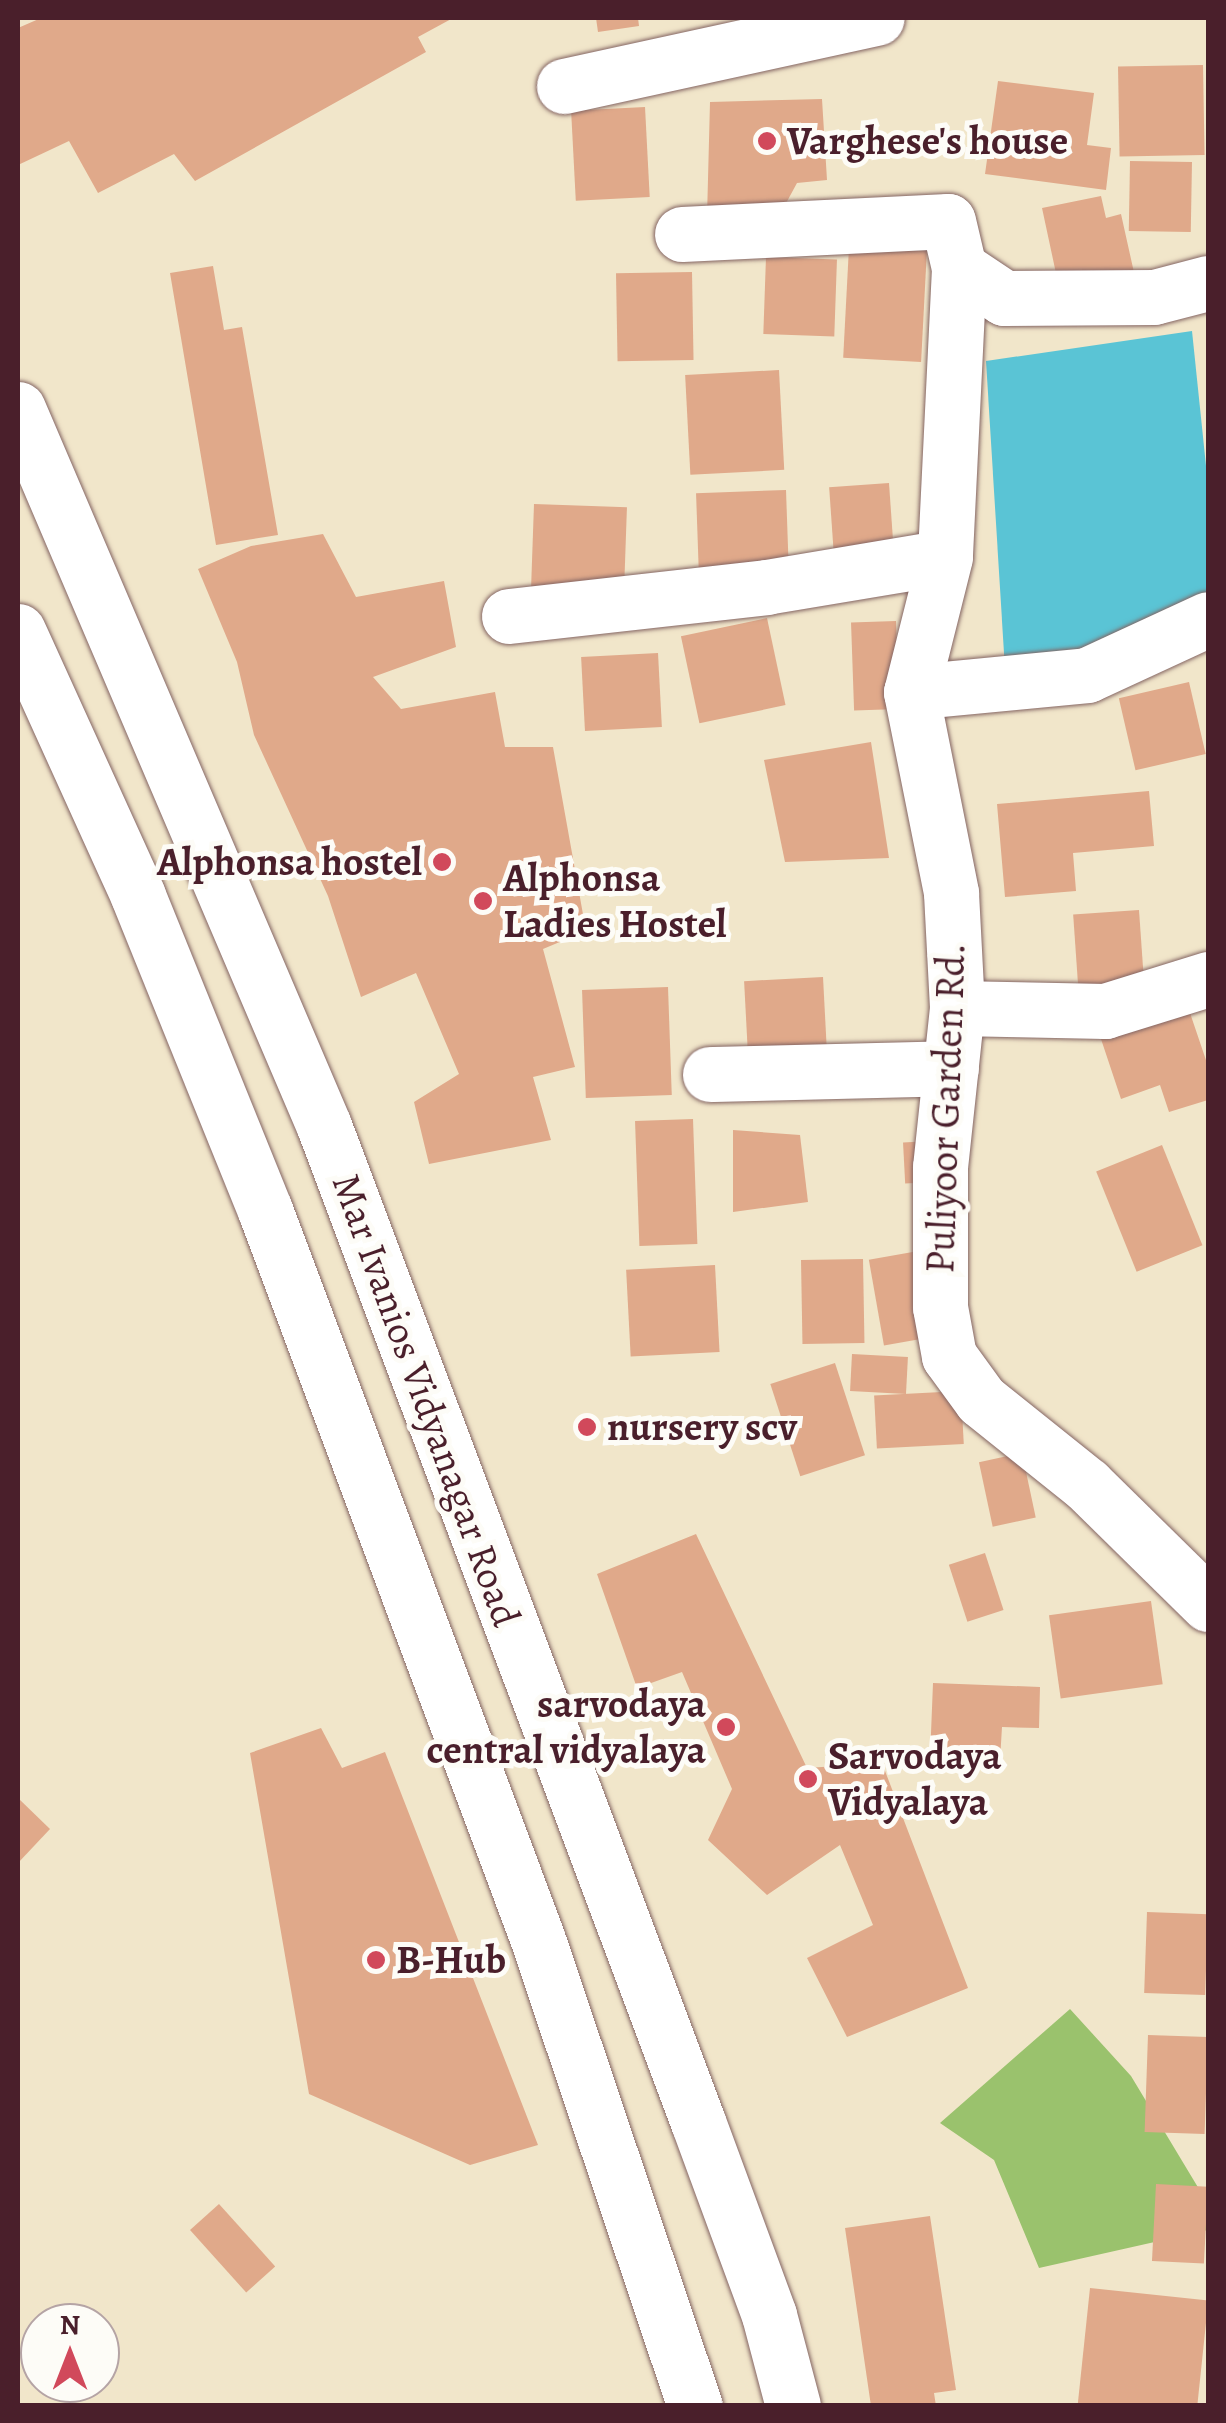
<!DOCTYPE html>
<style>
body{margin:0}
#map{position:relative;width:1226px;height:2423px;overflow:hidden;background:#f1e6ca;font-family:Alegreya,serif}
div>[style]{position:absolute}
.green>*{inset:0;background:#9ac26d}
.water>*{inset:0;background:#5ac4d5}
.building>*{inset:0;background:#e0a98a;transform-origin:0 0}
.roads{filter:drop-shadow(0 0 2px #846563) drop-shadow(0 0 2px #846563)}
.minor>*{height:55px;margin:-27.5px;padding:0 27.5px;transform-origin:27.5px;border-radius:27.5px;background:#fff}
.dots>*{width:28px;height:28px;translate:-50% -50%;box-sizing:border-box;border:5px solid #fdfcf7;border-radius:50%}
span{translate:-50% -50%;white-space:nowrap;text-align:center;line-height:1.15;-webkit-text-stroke:10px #fdfcf7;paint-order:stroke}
.poi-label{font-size:40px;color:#4a1f2b;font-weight:700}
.left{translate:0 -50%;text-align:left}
.right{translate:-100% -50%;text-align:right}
.street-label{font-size:40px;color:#4a1f2b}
.frame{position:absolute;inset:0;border:20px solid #4a1f2b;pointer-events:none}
.north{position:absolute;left:20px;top:2303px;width:100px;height:100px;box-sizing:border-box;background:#fdfcf7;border:2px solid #b5a4a5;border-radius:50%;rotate:0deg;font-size:28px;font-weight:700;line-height:40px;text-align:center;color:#4a1f2b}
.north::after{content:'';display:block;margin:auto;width:35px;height:45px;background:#d1495b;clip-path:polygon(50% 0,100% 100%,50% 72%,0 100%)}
</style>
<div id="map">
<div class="green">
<i style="clip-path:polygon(1070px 2009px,1131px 2076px,1208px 2204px,1208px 2230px,1039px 2268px,994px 2160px,940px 2123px)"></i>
</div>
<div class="water">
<i style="clip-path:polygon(1192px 331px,1208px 485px,1208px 639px,1005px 669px,986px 361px)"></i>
</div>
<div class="building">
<i style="clip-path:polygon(41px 18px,453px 18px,418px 37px,426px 52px,195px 181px,174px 154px,98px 193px,69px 141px,18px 165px,18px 28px)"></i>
<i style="clip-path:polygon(596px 18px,638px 18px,639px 26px,598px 32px)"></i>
<i style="left:1203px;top:65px;width:90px;height:85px;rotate:89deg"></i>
<i style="clip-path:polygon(998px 81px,1094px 93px,1087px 145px,1111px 148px,1106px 190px,985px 174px)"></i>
<i style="clip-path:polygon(822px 99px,827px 180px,797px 183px,778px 218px,707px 217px,710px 102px)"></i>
<i style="left:645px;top:107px;width:90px;height:74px;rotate:87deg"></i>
<i style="left:1130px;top:161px;width:62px;height:70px;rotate:1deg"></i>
<i style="clip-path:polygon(1101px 196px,1106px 218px,1121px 214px,1135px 277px,1060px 292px,1042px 208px)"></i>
<i style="left:849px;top:247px;width:78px;height:111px;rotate:3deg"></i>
<i style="left:766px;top:257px;width:71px;height:77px;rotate:2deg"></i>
<i style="clip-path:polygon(213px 266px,224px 330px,242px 327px,278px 535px,216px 545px,170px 273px)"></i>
<i style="left:692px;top:272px;width:88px;height:76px;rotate:89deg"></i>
<i style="left:779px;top:370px;width:100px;height:94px;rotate:87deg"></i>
<i style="left:889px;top:483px;width:63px;height:60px;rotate:86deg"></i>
<i style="left:786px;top:490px;width:75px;height:90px;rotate:88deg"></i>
<i style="left:534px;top:504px;width:93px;height:85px;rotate:2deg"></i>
<i style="clip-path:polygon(323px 534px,356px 597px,444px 581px,456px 647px,373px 677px,401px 709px,495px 692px,505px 747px,553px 747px,586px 931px,543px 949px,575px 1067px,533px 1077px,551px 1140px,429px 1164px,414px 1102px,459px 1074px,416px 973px,361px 997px,328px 896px,254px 735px,237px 662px,198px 569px,251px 546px)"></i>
<i style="left:767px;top:618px;width:89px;height:88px;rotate:78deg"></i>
<i style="left:896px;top:621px;width:88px;height:45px;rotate:88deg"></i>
<i style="left:658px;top:653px;width:74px;height:77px;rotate:87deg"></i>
<i style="left:1189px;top:682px;width:74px;height:72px;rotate:77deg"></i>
<i style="clip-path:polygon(871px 742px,889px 858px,785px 862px,764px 760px)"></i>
<i style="clip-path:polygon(1149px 791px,1154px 846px,1073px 853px,1076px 891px,1005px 897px,997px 804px)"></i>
<i style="left:1139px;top:910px;width:83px;height:66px;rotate:86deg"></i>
<i style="left:823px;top:977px;width:84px;height:79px;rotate:87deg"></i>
<i style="left:668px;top:987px;width:108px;height:86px;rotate:88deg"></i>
<i style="clip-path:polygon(1189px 1010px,1208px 1066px,1208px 1100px,1169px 1112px,1160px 1085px,1121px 1099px,1101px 1039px)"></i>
<i style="left:693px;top:1119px;width:125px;height:58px;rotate:88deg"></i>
<i style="clip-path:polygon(733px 1130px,800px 1135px,808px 1202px,733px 1212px)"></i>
<i style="left:931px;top:1141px;width:41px;height:28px;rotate:87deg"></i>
<i style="left:1162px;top:1145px;width:108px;height:71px;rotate:68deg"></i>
<i style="left:924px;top:1250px;width:87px;height:56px;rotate:80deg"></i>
<i style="left:863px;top:1259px;width:84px;height:62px;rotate:89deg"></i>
<i style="left:715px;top:1265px;width:87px;height:89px;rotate:87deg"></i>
<i style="left:852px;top:1354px;width:56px;height:37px;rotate:3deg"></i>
<i style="left:835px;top:1363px;width:97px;height:68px;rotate:72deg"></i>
<i style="left:961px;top:1391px;width:53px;height:87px;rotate:87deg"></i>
<i style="left:1022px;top:1453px;width:66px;height:44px;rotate:78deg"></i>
<i style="clip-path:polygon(696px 1534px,807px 1768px,882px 1763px,968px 1988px,847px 2037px,807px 1958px,873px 1925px,840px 1845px,767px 1895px,708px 1840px,732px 1789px,682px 1672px,637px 1688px,597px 1574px)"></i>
<i style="left:985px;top:1553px;width:60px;height:38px;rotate:72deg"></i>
<i style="left:1151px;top:1601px;width:84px;height:103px;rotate:82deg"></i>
<i style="clip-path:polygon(933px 1683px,1040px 1687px,1039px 1728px,1002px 1727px,1000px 1760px,930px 1758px)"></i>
<i style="clip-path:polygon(321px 1728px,342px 1768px,385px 1752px,538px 2145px,470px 2165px,309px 2094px,250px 1753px)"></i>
<i style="clip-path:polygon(18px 1798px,50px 1829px,18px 1863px)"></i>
<i style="left:1147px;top:1912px;width:61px;height:81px;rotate:2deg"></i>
<i style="left:1148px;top:2035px;width:60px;height:97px;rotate:2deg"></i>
<i style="left:1156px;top:2184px;width:52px;height:77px;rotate:3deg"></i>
<i style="left:219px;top:2204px;width:84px;height:39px;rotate:48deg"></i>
<i style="clip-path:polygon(930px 2216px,956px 2390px,934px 2393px,936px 2406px,871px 2406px,845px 2228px)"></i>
<i style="left:1090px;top:2288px;width:119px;height:119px;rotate:6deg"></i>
</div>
<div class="roads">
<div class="minor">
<i style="left:564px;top:86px;width:320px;rotate:-12.3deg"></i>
<i style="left:682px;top:234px;width:266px;rotate:-2.8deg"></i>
<i style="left:948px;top:221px;width:48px;rotate:76.8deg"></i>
<i style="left:959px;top:268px;width:289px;rotate:92.8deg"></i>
<i style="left:945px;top:557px;width:139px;rotate:104.1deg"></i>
<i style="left:911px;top:692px;width:205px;rotate:78.7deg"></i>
<i style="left:951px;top:893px;width:115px;rotate:87deg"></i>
<i style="left:957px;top:1008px;width:160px;rotate:96.1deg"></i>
<i style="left:940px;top:1167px;width:140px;rotate:90deg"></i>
<i style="left:940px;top:1307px;width:50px;rotate:79.6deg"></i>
<i style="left:949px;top:1356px;width:54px;rotate:54deg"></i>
<i style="left:981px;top:1400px;width:136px;rotate:38.7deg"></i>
<i style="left:1087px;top:1485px;width:170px;rotate:44.5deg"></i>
<i style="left:959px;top:268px;width:54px;rotate:33.7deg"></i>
<i style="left:1004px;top:298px;width:150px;rotate:-0.4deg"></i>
<i style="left:1154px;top:297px;width:56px;rotate:-14.5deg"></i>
<i style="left:18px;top:409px;width:780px;rotate:66.89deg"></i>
<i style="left:324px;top:1126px;width:1064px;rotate:69.42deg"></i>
<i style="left:698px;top:2122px;width:206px;rotate:69.8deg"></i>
<i style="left:769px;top:2315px;width:94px;rotate:75.2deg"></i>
<i style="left:509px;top:616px;width:259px;rotate:-6.4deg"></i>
<i style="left:766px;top:587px;width:181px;rotate:-9.5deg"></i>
<i style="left:18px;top:631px;width:291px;rotate:65.6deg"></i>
<i style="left:138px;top:896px;width:339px;rotate:68deg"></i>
<i style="left:265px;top:1210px;width:776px;rotate:69.49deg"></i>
<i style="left:537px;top:1937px;width:495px;rotate:71.4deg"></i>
<i style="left:911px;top:692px;width:177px;rotate:-5.5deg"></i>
<i style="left:1087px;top:675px;width:133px;rotate:-24.8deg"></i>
<i style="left:957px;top:1008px;width:148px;rotate:1.2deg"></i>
<i style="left:1105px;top:1011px;width:108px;rotate:-17.3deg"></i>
<i style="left:710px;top:1074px;width:241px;rotate:-1.4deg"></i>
</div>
</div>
<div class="dots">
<i style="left:767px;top:141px;background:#d1495b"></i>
<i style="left:442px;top:862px;background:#d1495b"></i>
<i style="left:483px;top:901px;background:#d1495b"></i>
<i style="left:587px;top:1427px;background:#d1495b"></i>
<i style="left:726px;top:1727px;background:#d1495b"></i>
<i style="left:808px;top:1779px;background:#d1495b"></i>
<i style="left:376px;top:1960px;background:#d1495b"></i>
</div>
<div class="poi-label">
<span class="left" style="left:787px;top:141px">Varghese's house</span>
<span class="right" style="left:422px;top:862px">Alphonsa hostel</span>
<span class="left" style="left:503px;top:901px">Alphonsa<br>Ladies Hostel</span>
<span class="left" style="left:607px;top:1427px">nursery scv</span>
<span class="right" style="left:706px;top:1727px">sarvodaya<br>central vidyalaya</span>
<span class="left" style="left:828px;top:1779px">Sarvodaya<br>Vidyalaya</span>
<span class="left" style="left:396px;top:1960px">B-Hub</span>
</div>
<div class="street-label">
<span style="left:946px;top:1108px;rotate:-88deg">Puliyoor Garden Rd.</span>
<span style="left:426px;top:1400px;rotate:70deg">Mar Ivanios Vidyanagar Road</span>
</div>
<div class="frame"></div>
<div class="north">N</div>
</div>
